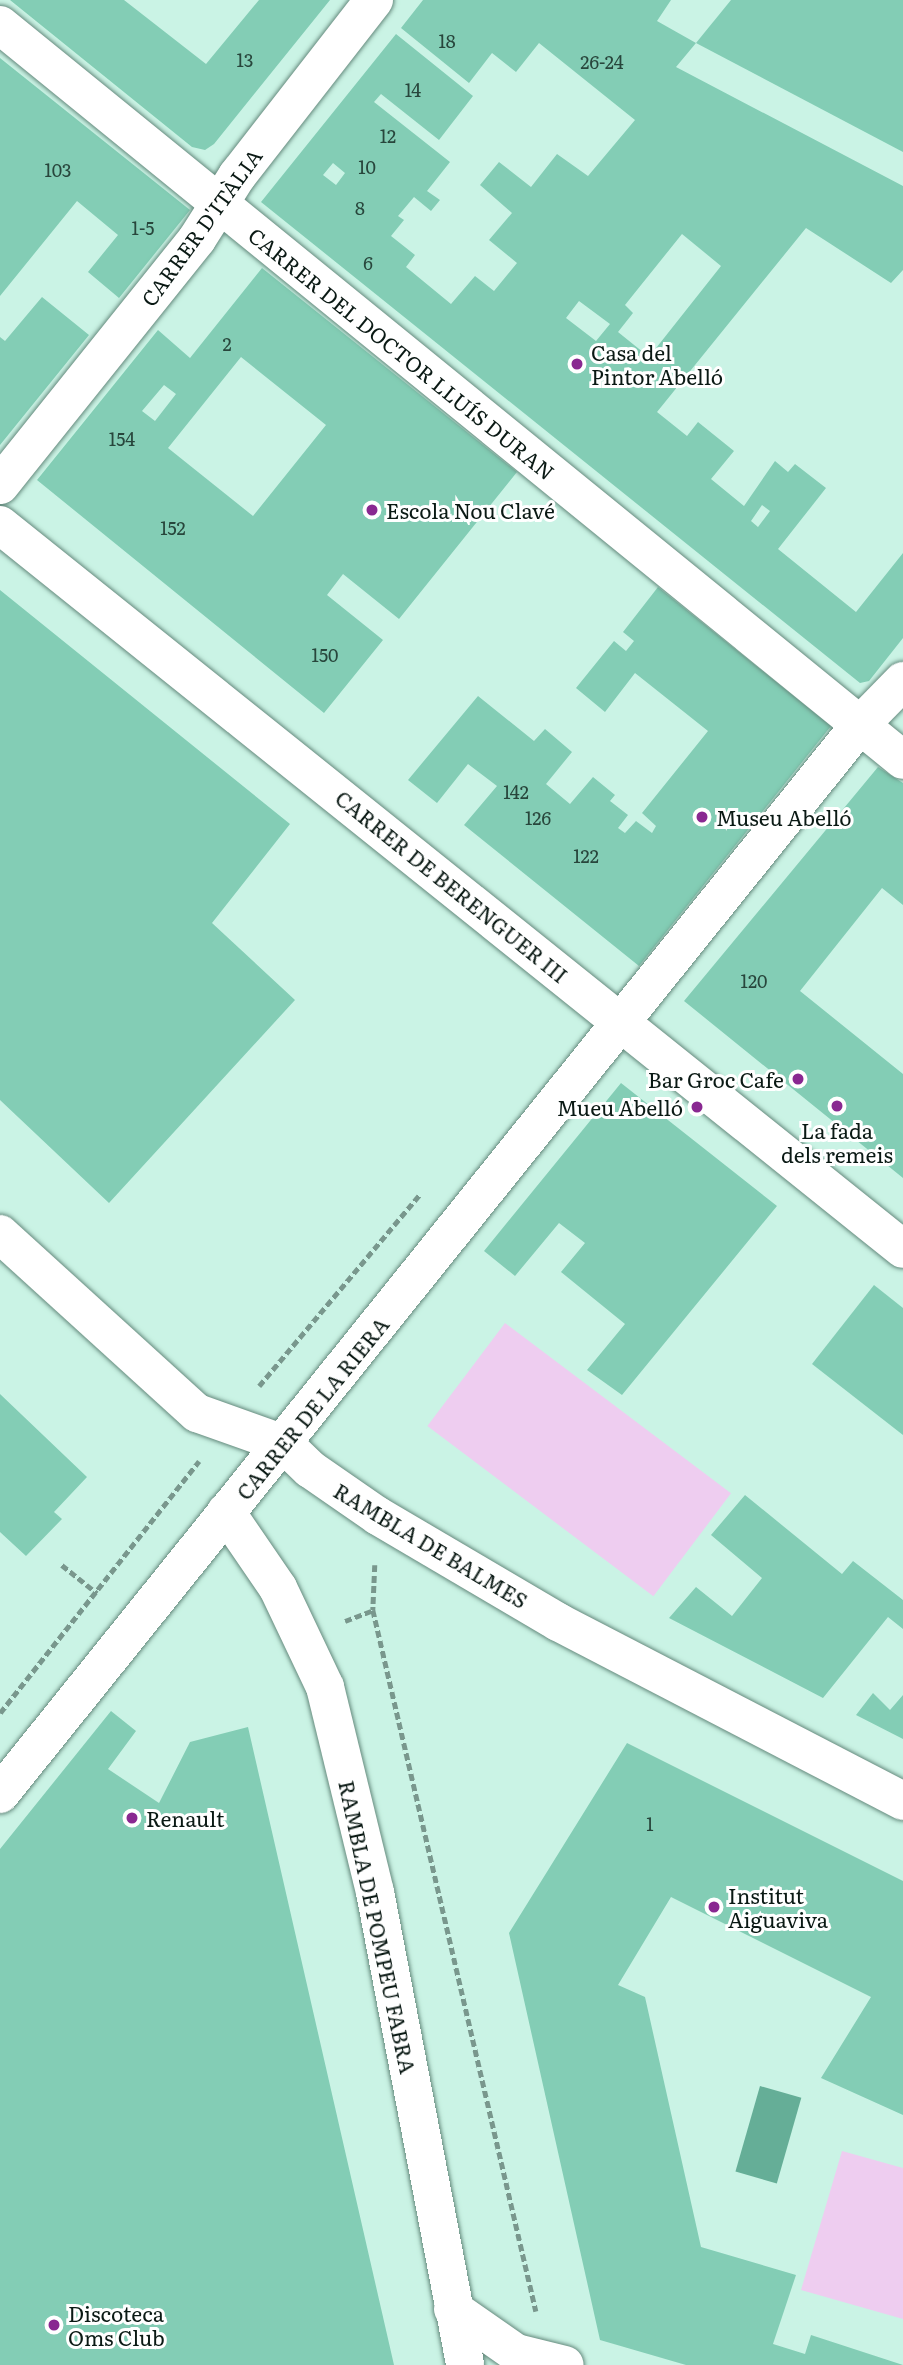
<!DOCTYPE html>
<meta charset="utf-8">
<style>
body{margin:0}
#map{position:relative;width:903px;height:2365px;overflow:hidden;background:#caf3e5;font-family:Literata,serif}
div>[style]{position:absolute}
.green>*{inset:0;background:#eecdf0;transform-origin:0 0}
.water>*{inset:0;background:#65ae97;transform-origin:0 0}
.building>*{inset:0;background:#83cdb5}
.path>*{height:4.5px;margin-top:-2.25px;transform-origin:0;background:repeating-linear-gradient(90deg,#79978d 0 7px,transparent 0 10.5px)}
.roads{filter:drop-shadow(0 0 2px #658a7d) drop-shadow(0 0 2px #658a7d)}
.minor>*{height:38px;margin:-19px;padding:0 19px;transform-origin:19px;border-radius:19px;background:#fff}
.dots>*{width:19px;height:19px;translate:-50% -50%;box-sizing:border-box;border:4px solid #fff;border-radius:50%}
span{translate:-50% -50%;white-space:nowrap;text-align:center;line-height:1.15;-webkit-text-stroke:6px #fff;paint-order:stroke}
.number-label{font-size:18px;color:#28463c}
.number-label span{-webkit-text-stroke-width:0}
.street-label{font-size:21px;color:#0a1914}
.poi-label{font-size:21px;color:#0a1914}
.left{translate:0 -50%;text-align:left}
.right{translate:-100% -50%;text-align:right}
</style>
<div id="map">
<div class="green">
<i style="left:505px;top:1323px;width:283px;height:129px;rotate:37deg"></i>
<i style="clip-path:polygon(842px 2151px,903px 2168px,903px 2319px,801px 2290px)"></i>
</div>
<div class="water">
<i style="left:760px;top:2086px;width:43px;height:89px;rotate:16deg"></i>
</div>
<div class="building">
<i style="clip-path:polygon(10px 0,124px 0,206px 64px,259px 0,330px 0,214px 144px,205px 150px,192px 147px)"></i>
<i style="clip-path:polygon(evenodd,423px 0,671px 0,657px 21px,696px 43px,676px 67px,903px 186px,903px 270px,891px 283px,806px 228px,657px 412px,687px 436px,698px 422px,734px 451px,711px 479px,744px 506px,775px 461px,788px 472px,795px 464px,826px 488px,778px 549px,856px 612px,903px 553px,903px 638px,869px 681px,860px 683px,261px 202px,396px 34px,473px 96px,439px 140px,381px 94px,374px 102px,450px 162px,427px 191px,440px 200px,431px 211px,414px 197px,398px 216px,404px 220px,391px 236px,415px 255px,406px 267px,451px 304px,475px 276px,494px 291px,517px 263px,489px 240px,512px 213px,480px 185px,499px 162px,531px 187px,557px 154px,588px 176px,635px 120px,539px 43px,516px 72px,492px 53px,469px 83px,401px 28px,423px 0,333px 163px,345px 173px,336px 185px,323px 175px,333px 163px,423px 0,682px 234px,721px 266px,649px 357px,618px 332px,633px 313px,625px 305px,682px 234px,423px 0,579px 301px,610px 324px,596px 341px,566px 318px,579px 301px,423px 0,762px 505px,770px 511px,758px 527px,751px 521px,762px 505px)"></i>
<i style="clip-path:polygon(731px 0,903px 0,903px 152px,696px 43px)"></i>
<i style="clip-path:polygon(0 58px,190px 210px,119px 298px,88px 272px,118px 235px,77px 201px,0 296px)"></i>
<i style="clip-path:polygon(evenodd,262px 268px,517px 472px,399px 619px,343px 574px,327px 595px,383px 640px,324px 713px,37px 480px,158px 330px,190px 358px,262px 268px,241px 357px,326px 425px,253px 516px,168px 448px,241px 357px,262px 268px,164px 385px,176px 394px,155px 421px,142px 411px,164px 385px)"></i>
<i style="clip-path:polygon(42px 297px,89px 335px,0 445px,0 337px,5px 341px)"></i>
<i style="clip-path:polygon(658px 587px,831px 726px,639px 966px,464px 825px,497px 786px,468px 764px,437px 803px,408px 780px,478px 696px,534px 741px,545px 729px,572px 752px,546px 784px,570px 804px,593px 777px,615px 795px,610px 801px,628px 815px,618px 828px,625px 833px,636px 821px,652px 833px,656px 826px,642px 813px,708px 731px,635px 673px,605px 712px,576px 688px,614px 641px,626px 651px,634px 641px,623px 632px)"></i>
<i style="clip-path:polygon(0 590px,290px 824px,212px 923px,295px 1000px,109px 1203px,0 1100px)"></i>
<i style="clip-path:polygon(878px 767px,903px 783px,903px 905px,882px 888px,800px 991px,903px 1074px,903px 1178px,684px 1001px)"></i>
<i style="clip-path:polygon(621px 1083px,777px 1206px,622px 1395px,587px 1370px,625px 1324px,561px 1272px,585px 1243px,559px 1223px,515px 1276px,484px 1251px)"></i>
<i style="clip-path:polygon(874px 1285px,903px 1308px,903px 1435px,812px 1364px)"></i>
<i style="clip-path:polygon(0 1394px,87px 1477px,54px 1512px,62px 1519px,26px 1556px,0 1532px)"></i>
<i style="clip-path:polygon(745px 1495px,842px 1574px,853px 1561px,903px 1600px,903px 1629px,888px 1617px,823px 1698px,669px 1618px,696px 1587px,732px 1616px,762px 1578px,711px 1535px)"></i>
<i style="clip-path:polygon(873px 1693px,890px 1710px,903px 1695px,903px 1739px,856px 1715px)"></i>
<i style="clip-path:polygon(111px 1711px,136px 1731px,108px 1769px,159px 1803px,190px 1742px,248px 1727px,394px 2365px,0 2365px,0 1849px)"></i>
<i style="clip-path:polygon(627px 1743px,903px 1881px,903px 2115px,821px 2078px,871px 1997px,671px 1897px,618px 1985px,645px 1997px,701px 2247px,796px 2275px,773px 2344px,805px 2354px,811px 2335px,903px 2365px,686px 2365px,600px 2340px,509px 1933px)"></i>
</div>
<div class="path">
<i style="left:259px;top:1386px;width:251px;rotate:-50deg"></i>
<i style="left:62px;top:1565px;width:45px;rotate:38.7deg"></i>
<i style="left:375px;top:1565px;width:45px;rotate:92.5deg"></i>
<i style="left:373px;top:1610px;width:720px;rotate:76.91deg"></i>
<i style="left:345px;top:1621px;width:30px;rotate:-21deg"></i>
<i style="left:0;top:1713px;width:321px;rotate:-51.7deg"></i>
</div>
<div class="roads">
<div class="minor">
<i style="left:0;top:25px;width:1164px;rotate:39.14deg"></i>
<i style="left:0;top:485px;width:315px;rotate:-51.3deg"></i>
<i style="left:197px;top:239px;width:75px;rotate:-57.6deg"></i>
<i style="left:237px;top:176px;width:223px;rotate:-52.1deg"></i>
<i style="left:0;top:525px;width:1157px;rotate:38.72deg"></i>
<i style="left:0;top:1234px;width:266px;rotate:42.3deg"></i>
<i style="left:197px;top:1413px;width:92px;rotate:19.6deg"></i>
<i style="left:284px;top:1444px;width:36px;rotate:44deg"></i>
<i style="left:310px;top:1469px;width:83px;rotate:34.7deg"></i>
<i style="left:378px;top:1516px;width:209px;rotate:30.5deg"></i>
<i style="left:558px;top:1622px;width:389px;rotate:27.4deg"></i>
<i style="left:226px;top:1512px;width:92px;rotate:55.6deg"></i>
<i style="left:278px;top:1588px;width:110px;rotate:64.6deg"></i>
<i style="left:325px;top:1687px;width:211px;rotate:76.3deg"></i>
<i style="left:375px;top:1892px;width:481px;rotate:79.2deg"></i>
<i style="left:0;top:1794px;width:1371px;rotate:-51.19deg"></i>
<i style="left:859px;top:726px;width:63px;rotate:-45.6deg"></i>
<i style="left:453px;top:2309px;width:77px;rotate:34.9deg"></i>
<i style="left:516px;top:2353px;width:50px;rotate:13.8deg"></i>
</div>
</div>
<div class="dots">
<i style="left:577px;top:364px;background:#892891"></i>
<i style="left:372px;top:510px;background:#892891"></i>
<i style="left:702px;top:817px;background:#892891"></i>
<i style="left:798px;top:1079px;background:#892891"></i>
<i style="left:837px;top:1106px;background:#892891"></i>
<i style="left:697px;top:1107px;background:#892891"></i>
<i style="left:132px;top:1818px;background:#892891"></i>
<i style="left:714px;top:1907px;background:#892891"></i>
<i style="left:54px;top:2325px;background:#892891"></i>
</div>
<div class="number-label">
<span style="left:447px;top:41px">18</span>
<span style="left:245px;top:60px">13</span>
<span style="left:602px;top:62px">26-24</span>
<span style="left:413px;top:90px">14</span>
<span style="left:388px;top:136px">12</span>
<span style="left:367px;top:167px">10</span>
<span style="left:58px;top:170px">103</span>
<span style="left:360px;top:208px">8</span>
<span style="left:143px;top:228px">1-5</span>
<span style="left:368px;top:263px">6</span>
<span style="left:227px;top:344px">2</span>
<span style="left:122px;top:439px">154</span>
<span style="left:173px;top:528px">152</span>
<span style="left:325px;top:655px">150</span>
<span style="left:516px;top:792px">142</span>
<span style="left:538px;top:818px">126</span>
<span style="left:586px;top:856px">122</span>
<span style="left:754px;top:981px">120</span>
<span style="left:650px;top:1824px">1</span>
</div>
<div class="street-label">
<span style="left:201px;top:227px;rotate:-54deg">CARRER D'ITÀLIA</span>
<span style="left:402px;top:353px;rotate:39deg">CARRER DEL DOCTOR LLUÍS DURAN</span>
<span style="left:452px;top:886px;rotate:39deg">CARRER DE BERENGUER III</span>
<span style="left:312px;top:1408px;rotate:-51deg">CARRER DE LA RIERA</span>
<span style="left:431px;top:1545px;rotate:31deg">RAMBLA DE BALMES</span>
<span style="left:378px;top:1927px;rotate:78deg">RAMBLA DE POMPEU FABRA</span>
</div>
<div class="poi-label">
<span class="left" style="left:591px;top:364px">Casa del<br>Pintor Abelló</span>
<span class="left" style="left:386px;top:510px">Escola Nou Clavé</span>
<span class="left" style="left:716px;top:817px">Museu Abelló</span>
<span class="right" style="left:784px;top:1079px">Bar Groc Cafe</span>
<span class="right" style="left:683px;top:1107px">Mueu Abelló</span>
<span style="left:837px;top:1142px">La fada<br>dels remeis</span>
<span class="left" style="left:146px;top:1818px">Renault</span>
<span class="left" style="left:728px;top:1907px">Institut<br>Aiguaviva</span>
<span class="left" style="left:68px;top:2325px">Discoteca<br>Oms Club</span>
</div>
</div>
